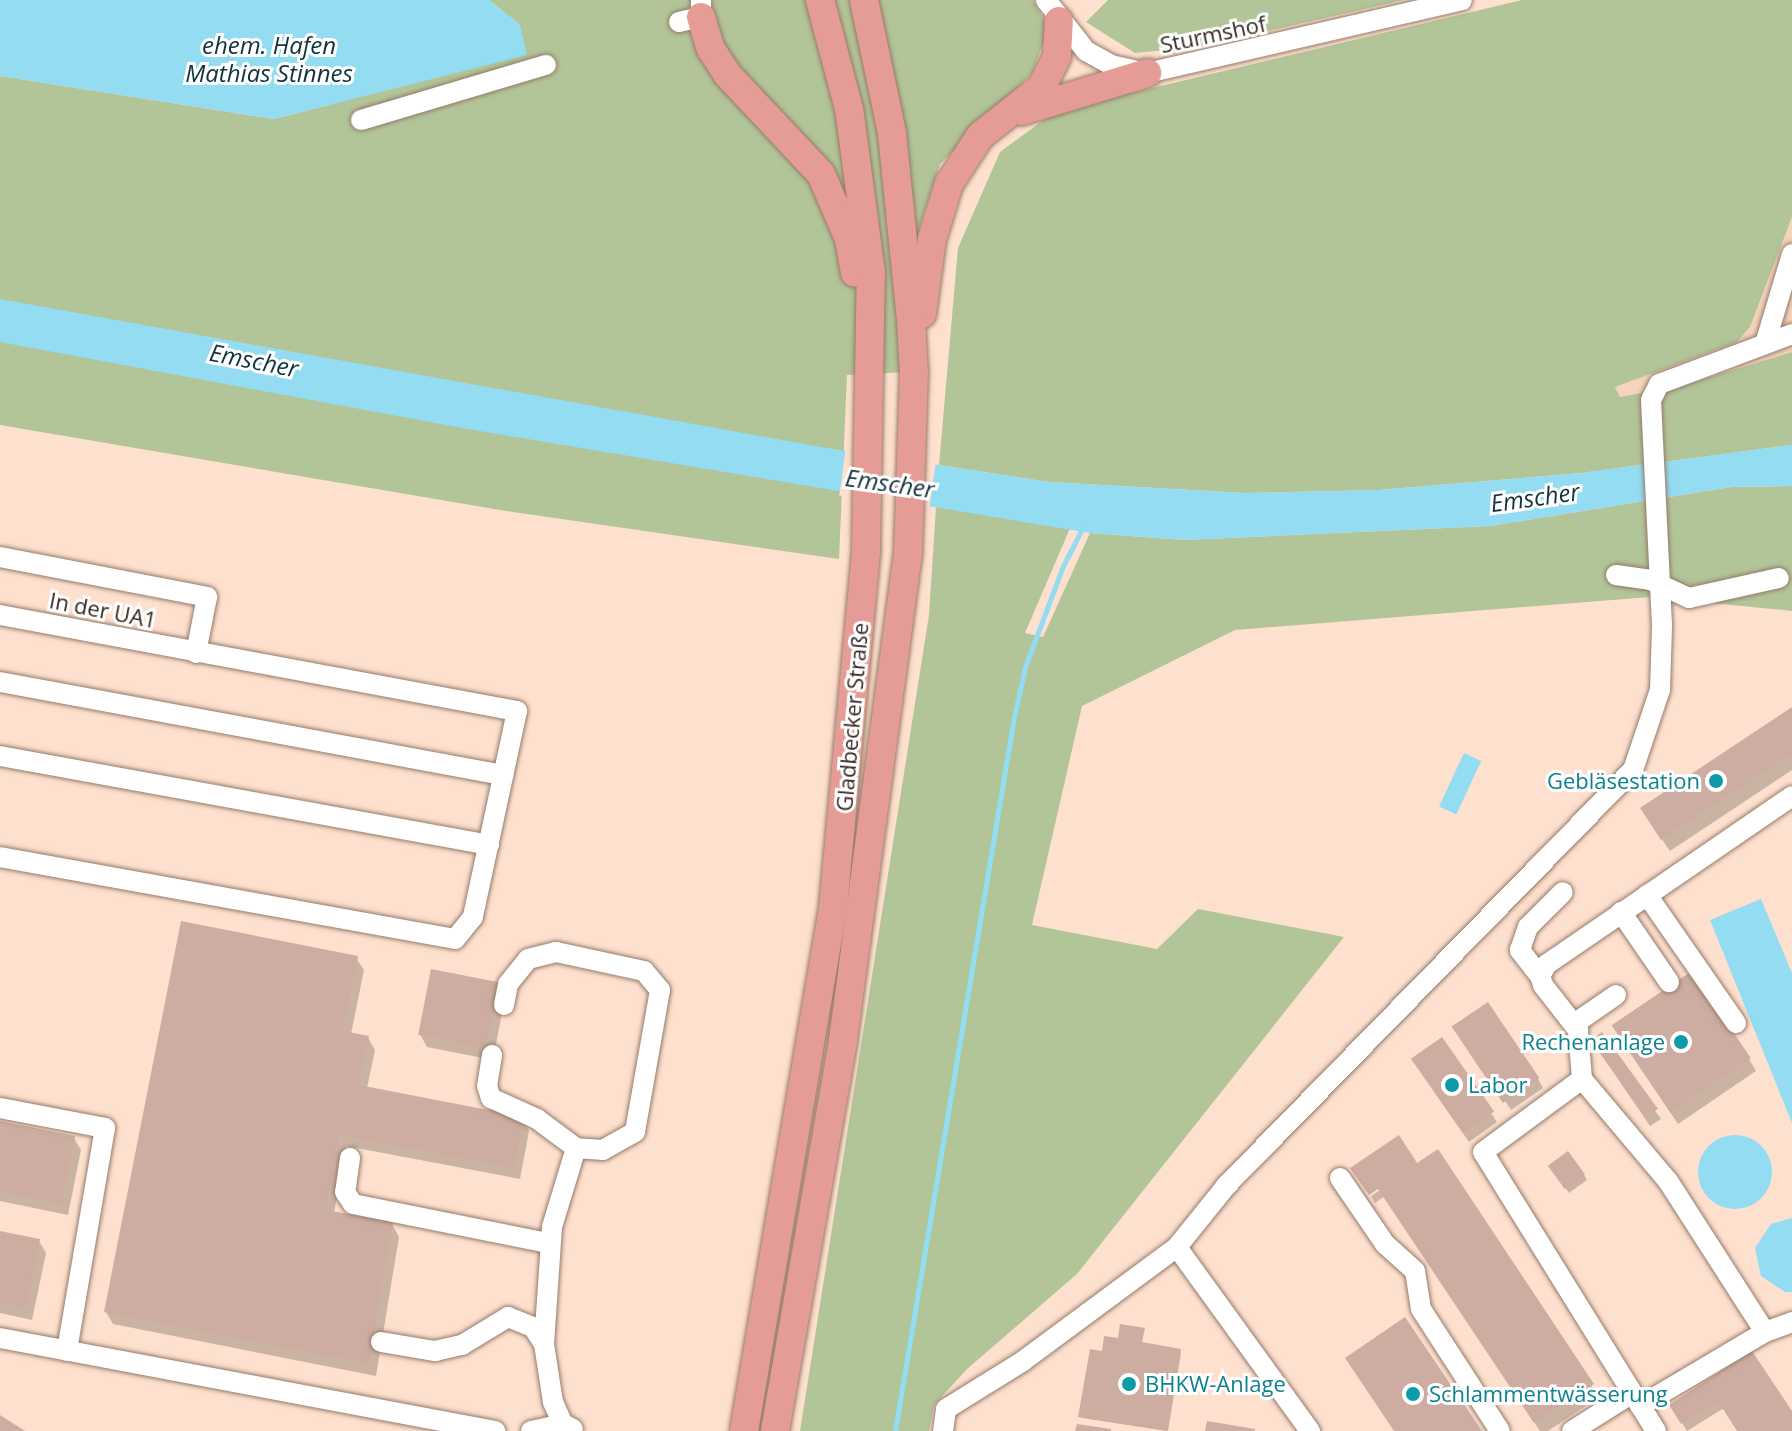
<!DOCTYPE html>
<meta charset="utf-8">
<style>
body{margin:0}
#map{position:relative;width:1792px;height:1431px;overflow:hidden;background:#fee0ce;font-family:"Open Sans",sans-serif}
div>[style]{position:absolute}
.built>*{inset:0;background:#f6d3bc}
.green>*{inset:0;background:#b2c598}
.water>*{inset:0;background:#93dcf1;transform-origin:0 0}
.round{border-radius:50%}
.pier>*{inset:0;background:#fee0ce;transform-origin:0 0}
.shadow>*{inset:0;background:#0003}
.stream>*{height:5px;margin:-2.5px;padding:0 2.5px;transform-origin:2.5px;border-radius:2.5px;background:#93dcf1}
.building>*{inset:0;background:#cdada1;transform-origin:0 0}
.roads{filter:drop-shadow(0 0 2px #957b6a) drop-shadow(0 0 2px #957b6a)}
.minor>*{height:20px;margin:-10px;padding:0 10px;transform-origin:10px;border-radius:10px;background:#fff}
.highway>*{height:28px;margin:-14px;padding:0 14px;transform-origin:14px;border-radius:14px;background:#e69c96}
.dots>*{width:22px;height:22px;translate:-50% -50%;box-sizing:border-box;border:4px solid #fff;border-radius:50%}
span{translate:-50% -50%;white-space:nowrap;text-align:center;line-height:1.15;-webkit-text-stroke:6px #fff;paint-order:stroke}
.street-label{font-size:22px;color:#342922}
.culture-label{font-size:22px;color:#0d838f}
.right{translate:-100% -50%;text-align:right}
.left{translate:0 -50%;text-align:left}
.water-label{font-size:24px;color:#10333c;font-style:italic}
</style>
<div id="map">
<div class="built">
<i style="clip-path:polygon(1792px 217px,1792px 352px,1687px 384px,1619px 397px,1615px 386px,1737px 342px,1750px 327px)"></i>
</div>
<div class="green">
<i style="clip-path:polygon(489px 0,1033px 0,1049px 28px,1032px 73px,940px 164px,918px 231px,910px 372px,847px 375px,839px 559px,506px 511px,0 425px,0 76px,274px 119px,329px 105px,520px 25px)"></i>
<i style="clip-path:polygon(1108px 0,1404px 0,1197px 47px,1135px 53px,1086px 22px)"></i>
<i style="clip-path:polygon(1522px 0,1792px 0,1792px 217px,1750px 327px,1737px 342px,1615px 387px,1620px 397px,1687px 384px,1792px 352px,1792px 445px,1581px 473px,1379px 490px,1244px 493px,1049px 482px,939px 465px,958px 248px,1000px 152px,1056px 111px)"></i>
<i style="clip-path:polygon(1792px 486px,1792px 611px,1650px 597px,1235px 630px,1082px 706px,1032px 925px,1157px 949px,1198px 909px,1344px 937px,1077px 1274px,967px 1369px,934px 1405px,929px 1431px,800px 1431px,929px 615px,936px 507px,1071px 526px,1025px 633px,1043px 637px,1090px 533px,1184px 540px,1490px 526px,1731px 487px)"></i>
</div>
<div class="water">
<i style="clip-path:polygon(0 0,489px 0,520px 25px,527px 55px,274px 119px,0 76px)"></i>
<i style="clip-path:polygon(0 299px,821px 447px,1049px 482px,1244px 493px,1379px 490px,1581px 473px,1792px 445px,1792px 486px,1731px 487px,1490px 526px,1184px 540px,1090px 533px,462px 428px,0 342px)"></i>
<i style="left:1464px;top:753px;width:19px;height:59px;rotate:25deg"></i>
<i style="clip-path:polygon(1761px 899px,1792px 973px,1792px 1123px,1710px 920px)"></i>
<i class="round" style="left:1698px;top:1135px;width:74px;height:74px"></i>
<i style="clip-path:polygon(1792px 1218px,1792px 1292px,1785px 1292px,1761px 1276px,1755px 1248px,1771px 1224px)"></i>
</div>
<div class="pier">
<i style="left:846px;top:447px;width:91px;height:49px;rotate:8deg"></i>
</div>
<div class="shadow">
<i style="clip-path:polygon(1792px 709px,1792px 770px,1670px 851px,1649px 821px)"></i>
<i style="clip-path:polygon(356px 958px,364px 970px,351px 1034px,368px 1038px,375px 1050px,367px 1088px,522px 1119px,529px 1131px,520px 1179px,346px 1146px,334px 1213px,392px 1224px,399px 1237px,376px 1376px,113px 1324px,106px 1312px)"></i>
<i style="clip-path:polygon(505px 997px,493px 1060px,427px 1047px,420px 1034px)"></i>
<i style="clip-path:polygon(1602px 1035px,1661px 1119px,1650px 1126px,1598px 1050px)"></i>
<i style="clip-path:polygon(1460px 1036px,1538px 1079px,1543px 1088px,1511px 1110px)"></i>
<i style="clip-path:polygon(1620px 1038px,1749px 1059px,1756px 1071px,1678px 1124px)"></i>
<i style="clip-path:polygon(1442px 1039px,1497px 1122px,1469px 1142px,1418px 1068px)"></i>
<i style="clip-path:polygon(0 1123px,74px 1138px,81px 1150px,68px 1215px,0 1201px)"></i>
<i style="clip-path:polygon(1438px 1152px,1599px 1397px,1548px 1431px,1540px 1431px,1385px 1196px,1375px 1203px,1371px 1196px)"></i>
<i style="clip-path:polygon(1554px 1172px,1584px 1175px,1587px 1180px,1569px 1193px)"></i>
<i style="clip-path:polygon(0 1233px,39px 1241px,46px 1253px,32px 1320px,0 1313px)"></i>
<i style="clip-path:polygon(1143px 1330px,1142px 1344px,1181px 1353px,1168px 1431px,1082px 1418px,1103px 1353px)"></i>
<i style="clip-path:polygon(1752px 1353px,1792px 1415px,1792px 1431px,1739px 1431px,1724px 1408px,1687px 1431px,1671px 1405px)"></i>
</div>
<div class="stream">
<i style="left:895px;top:1431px;width:724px;rotate:-80.54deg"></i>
<i style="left:1014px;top:717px;width:51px;rotate:-77.6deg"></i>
<i style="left:1025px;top:667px;width:108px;rotate:-69.4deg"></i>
<i style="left:1063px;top:566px;width:48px;rotate:-62.9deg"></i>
</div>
<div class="building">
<i style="clip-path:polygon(1792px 707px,1792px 753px,1661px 840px,1640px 808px)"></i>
<i style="clip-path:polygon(181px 921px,358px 956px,343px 1031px,369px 1036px,359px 1085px,524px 1117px,514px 1168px,339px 1135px,326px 1210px,393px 1222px,369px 1364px,104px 1312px)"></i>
<i style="left:431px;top:969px;width:69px;height:67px;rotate:11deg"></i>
<i style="left:1692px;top:971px;width:105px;height:97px;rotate:56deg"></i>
<i style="left:1488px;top:1002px;width:92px;height:44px;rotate:56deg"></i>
<i style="left:1602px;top:1032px;width:95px;height:14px;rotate:54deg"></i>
<i style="left:1442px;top:1037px;width:91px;height:38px;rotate:55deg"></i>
<i style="clip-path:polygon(0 1121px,75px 1136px,62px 1204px,0 1191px)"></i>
<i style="clip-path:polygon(1399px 1135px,1417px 1163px,1438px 1149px,1594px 1384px,1534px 1423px,1378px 1189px,1369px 1195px,1350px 1168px)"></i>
<i style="left:1568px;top:1151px;width:29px;height:25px;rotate:54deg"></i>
<i style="clip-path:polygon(0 1231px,40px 1239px,26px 1308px,0 1303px)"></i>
<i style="clip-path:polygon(1405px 1317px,1482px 1431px,1394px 1431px,1345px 1358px)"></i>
<i style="clip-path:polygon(1120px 1324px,1145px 1328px,1142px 1342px,1181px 1349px,1167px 1431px,1078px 1417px,1090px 1349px,1102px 1351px,1104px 1336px,1118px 1338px)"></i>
<i style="clip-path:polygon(1752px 1351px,1792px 1411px,1792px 1431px,1737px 1431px,1718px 1401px,1681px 1424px,1669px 1405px)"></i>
<i style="clip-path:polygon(0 1415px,25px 1431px,0 1431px)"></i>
<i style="clip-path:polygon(1207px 1421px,1255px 1429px,1255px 1431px,1205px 1431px)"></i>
<i style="clip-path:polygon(1077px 1424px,1111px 1429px,1111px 1431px,1075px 1431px)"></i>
</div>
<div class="roads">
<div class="minor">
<i style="left:1046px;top:0;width:65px;rotate:51.9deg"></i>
<i style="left:1086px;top:51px;width:29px;rotate:29deg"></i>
<i style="left:1111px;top:65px;width:37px;rotate:13deg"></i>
<i style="left:1147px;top:73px;width:323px;rotate:-13deg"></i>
<i style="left:679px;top:22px;width:23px;rotate:-13deg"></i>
<i style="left:701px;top:17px;width:17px;rotate:-90deg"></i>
<i style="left:361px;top:120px;width:193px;rotate:-16.6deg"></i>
<i style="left:1765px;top:344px;width:94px;rotate:-73.3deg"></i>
<i style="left:0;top:557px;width:211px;rotate:10.9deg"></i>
<i style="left:207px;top:597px;width:57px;rotate:101.1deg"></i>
<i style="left:1616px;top:575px;width:34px;rotate:8deg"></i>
<i style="left:1650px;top:580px;width:43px;rotate:24.8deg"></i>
<i style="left:1689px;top:598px;width:92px;rotate:-12.5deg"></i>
<i style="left:0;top:615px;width:526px;rotate:10.52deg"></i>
<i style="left:517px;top:711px;width:211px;rotate:102.1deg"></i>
<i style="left:473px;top:917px;width:28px;rotate:129deg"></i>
<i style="left:455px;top:939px;width:462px;rotate:-169.8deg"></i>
<i style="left:0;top:682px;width:512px;rotate:10.48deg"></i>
<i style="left:0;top:756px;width:497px;rotate:10.3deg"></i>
<i style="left:1647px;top:895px;width:156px;rotate:55.2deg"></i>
<i style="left:1621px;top:912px;width:85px;rotate:55.6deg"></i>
<i style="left:1540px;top:976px;width:33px;rotate:-128deg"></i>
<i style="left:1520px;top:950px;width:24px;rotate:-71deg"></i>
<i style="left:1528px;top:927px;width:49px;rotate:-45deg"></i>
<i style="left:504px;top:1005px;width:21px;rotate:-79deg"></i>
<i style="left:508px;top:984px;width:32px;rotate:-51deg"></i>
<i style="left:528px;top:959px;width:29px;rotate:-14deg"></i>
<i style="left:556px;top:952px;width:90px;rotate:12.2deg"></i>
<i style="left:644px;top:971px;width:25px;rotate:50deg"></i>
<i style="left:660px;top:990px;width:144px;rotate:100deg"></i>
<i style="left:635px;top:1132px;width:37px;rotate:151deg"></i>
<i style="left:603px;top:1150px;width:27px;rotate:-176deg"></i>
<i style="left:576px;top:1148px;width:83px;rotate:106.9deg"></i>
<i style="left:552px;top:1227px;width:117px;rotate:93.9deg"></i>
<i style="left:544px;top:1344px;width:59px;rotate:81.2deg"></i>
<i style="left:553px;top:1402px;width:24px;rotate:66deg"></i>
<i style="left:1574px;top:1024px;width:51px;rotate:-34.6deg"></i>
<i style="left:492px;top:1055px;width:31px;rotate:99deg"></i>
<i style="left:487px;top:1086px;width:13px;rotate:72deg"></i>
<i style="left:491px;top:1098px;width:51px;rotate:24.5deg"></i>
<i style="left:537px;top:1119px;width:49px;rotate:36.6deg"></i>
<i style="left:1582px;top:1079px;width:133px;rotate:49.9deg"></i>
<i style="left:1668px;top:1181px;width:179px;rotate:57.3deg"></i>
<i style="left:0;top:1108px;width:107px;rotate:10.8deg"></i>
<i style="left:105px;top:1128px;width:226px;rotate:99.7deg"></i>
<i style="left:350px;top:1158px;width:34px;rotate:98deg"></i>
<i style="left:345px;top:1192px;width:14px;rotate:56deg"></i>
<i style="left:353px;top:1204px;width:200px;rotate:11.3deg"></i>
<i style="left:1340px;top:1178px;width:80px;rotate:55.7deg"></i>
<i style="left:1385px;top:1244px;width:40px;rotate:42deg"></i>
<i style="left:1415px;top:1271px;width:38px;rotate:81deg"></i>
<i style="left:1421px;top:1309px;width:145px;rotate:57.1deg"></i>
<i style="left:0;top:1338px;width:504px;rotate:10.64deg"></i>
<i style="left:381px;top:1342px;width:55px;rotate:9.5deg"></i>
<i style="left:435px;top:1351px;width:28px;rotate:-13deg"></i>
<i style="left:462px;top:1345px;width:54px;rotate:-31.3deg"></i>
<i style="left:508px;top:1317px;width:27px;rotate:22deg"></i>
<i style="left:533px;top:1327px;width:20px;rotate:57deg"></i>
<i style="left:1640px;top:1406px;width:145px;rotate:-30.6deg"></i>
<i style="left:1765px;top:1332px;width:29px;rotate:-20deg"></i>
<i style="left:531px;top:1431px;width:33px;rotate:-12deg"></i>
<i style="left:563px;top:1424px;width:11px;rotate:27deg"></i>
<i style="left:943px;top:1431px;width:22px;rotate:-82deg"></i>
<i style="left:946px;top:1409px;width:91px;rotate:-31.9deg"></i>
<i style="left:1023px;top:1361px;width:192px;rotate:-36.5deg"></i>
<i style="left:1310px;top:1431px;width:227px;rotate:-125.9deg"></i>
<i style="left:1177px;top:1247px;width:78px;rotate:-51.2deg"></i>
<i style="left:1226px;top:1186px;width:582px;rotate:-45.63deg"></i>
<i style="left:1633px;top:770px;width:84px;rotate:-71.4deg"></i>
<i style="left:1660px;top:690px;width:65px;rotate:-88.2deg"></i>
<i style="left:1662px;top:625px;width:225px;rotate:-92.8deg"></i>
<i style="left:1651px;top:400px;width:18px;rotate:-63deg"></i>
<i style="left:1659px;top:384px;width:142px;rotate:-20.6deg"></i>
<i style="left:1572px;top:1431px;width:70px;rotate:-32.1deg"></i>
<i style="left:1656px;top:1431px;width:328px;rotate:-121.8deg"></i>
<i style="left:1483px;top:1152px;width:123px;rotate:-36.4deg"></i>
<i style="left:1582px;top:1079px;width:49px;rotate:-94.7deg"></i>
<i style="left:1578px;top:1030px;width:57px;rotate:-127.9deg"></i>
<i style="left:1543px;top:985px;width:9px;rotate:-108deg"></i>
<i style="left:1540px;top:976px;width:14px;rotate:-60deg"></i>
<i style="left:1547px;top:964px;width:297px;rotate:-34.4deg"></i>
</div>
<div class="highway">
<i style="left:701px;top:17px;width:34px;rotate:73deg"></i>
<i style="left:711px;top:49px;width:30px;rotate:57deg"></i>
<i style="left:727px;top:74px;width:137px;rotate:46.8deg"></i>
<i style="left:821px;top:174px;width:71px;rotate:66.7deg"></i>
<i style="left:849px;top:239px;width:34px;rotate:80deg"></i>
<i style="left:1022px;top:111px;width:131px;rotate:-16.9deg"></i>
<i style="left:922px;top:314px;width:76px;rotate:-82.4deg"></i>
<i style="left:932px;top:239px;width:58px;rotate:-72.8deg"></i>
<i style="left:949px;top:184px;width:57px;rotate:-57.1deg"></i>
<i style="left:980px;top:136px;width:79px;rotate:-38.3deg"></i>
<i style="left:1042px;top:87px;width:34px;rotate:-64deg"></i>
<i style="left:1057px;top:56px;width:35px;rotate:-87deg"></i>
<i style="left:744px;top:1431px;width:531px;rotate:-80.34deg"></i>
<i style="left:833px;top:908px;width:361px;rotate:-84.7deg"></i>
<i style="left:866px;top:549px;width:276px;rotate:-89deg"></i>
<i style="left:871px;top:273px;width:165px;rotate:-97.6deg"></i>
<i style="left:849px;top:109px;width:113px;rotate:-104.9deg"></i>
<i style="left:775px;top:1431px;width:397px;rotate:-80.1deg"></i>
<i style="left:843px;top:1040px;width:491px;rotate:-82.4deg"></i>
<i style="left:908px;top:553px;width:179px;rotate:-88.1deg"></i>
<i style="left:914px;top:374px;width:54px;rotate:-93.2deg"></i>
<i style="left:911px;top:320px;width:188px;rotate:-95.8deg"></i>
<i style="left:892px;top:133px;width:136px;rotate:-101.9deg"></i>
</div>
</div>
<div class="dots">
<i style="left:1716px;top:781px;background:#0f9aa8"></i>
<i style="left:1681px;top:1042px;background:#0f9aa8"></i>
<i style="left:1452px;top:1085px;background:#0f9aa8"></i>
<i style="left:1129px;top:1384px;background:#0f9aa8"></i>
<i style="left:1413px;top:1394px;background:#0f9aa8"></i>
</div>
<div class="street-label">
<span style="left:1213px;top:34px;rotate:-12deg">Sturmshof</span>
<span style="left:103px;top:610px;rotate:11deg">In der UA1</span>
<span style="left:852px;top:717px;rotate:-85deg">Gladbecker Straße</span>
</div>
<div class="culture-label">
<span class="right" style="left:1700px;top:781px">Gebläsestation</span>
<span class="right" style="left:1665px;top:1042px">Rechenanlage</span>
<span class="left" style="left:1468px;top:1085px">Labor</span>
<span class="left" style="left:1145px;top:1384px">BHKW-Anlage</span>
<span class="left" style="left:1429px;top:1394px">Schlammentwässerung</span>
</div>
<div class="water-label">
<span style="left:269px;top:59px">ehem. Hafen<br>Mathias Stinnes</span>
<span style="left:254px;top:360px;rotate:11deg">Emscher</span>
<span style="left:890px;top:483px;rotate:8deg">Emscher</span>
<span style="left:1535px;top:497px;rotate:-8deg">Emscher</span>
</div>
</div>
